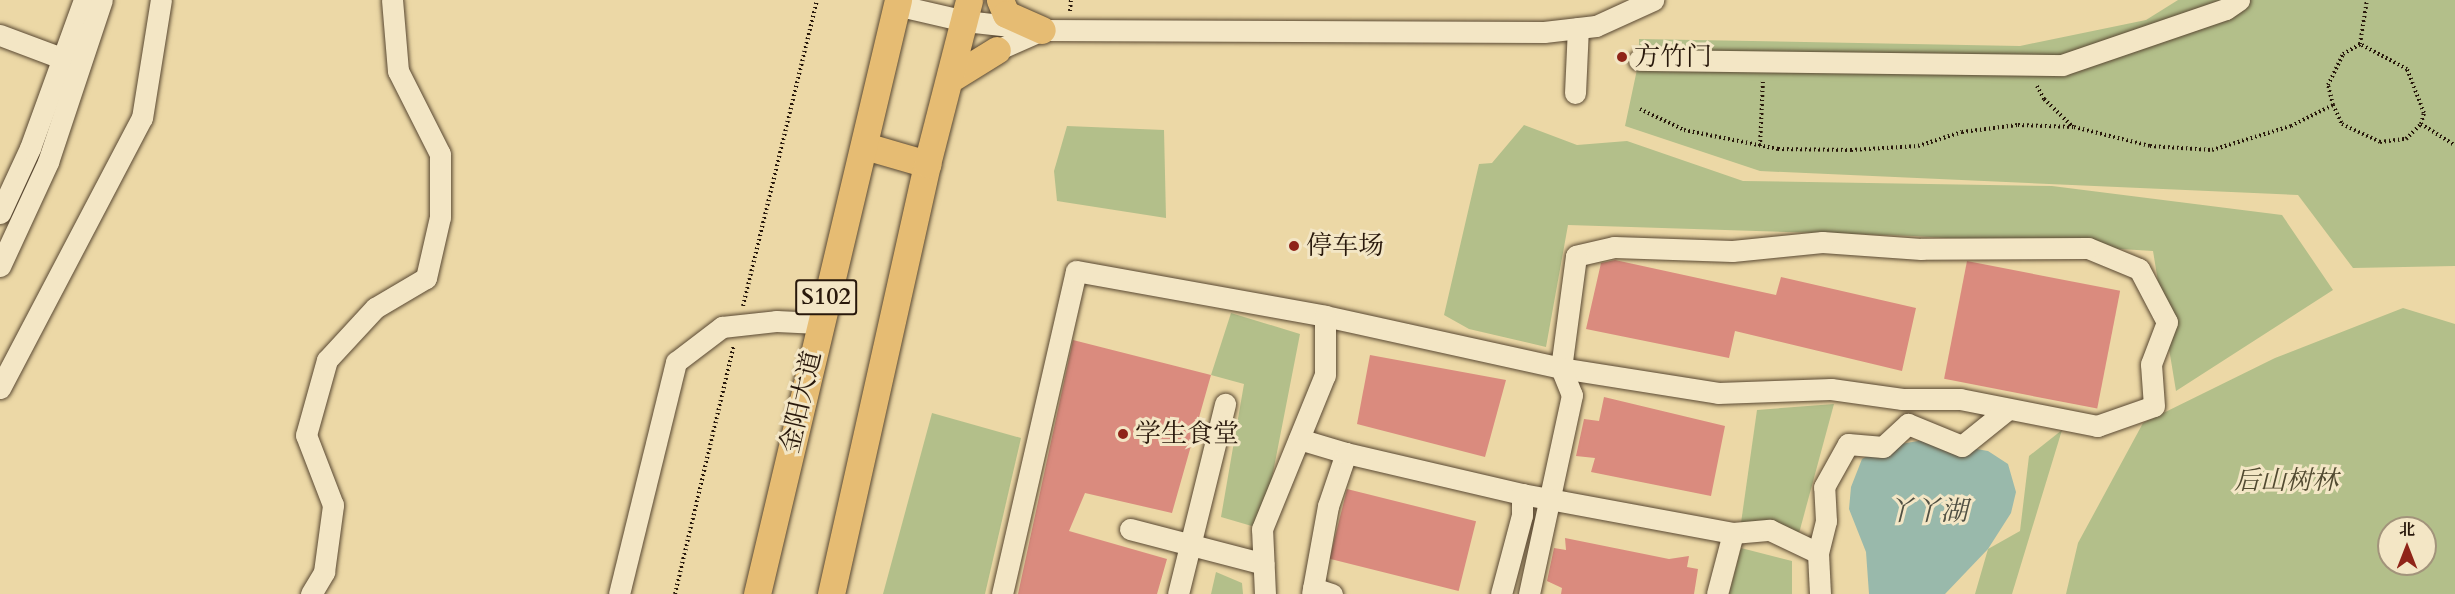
<!DOCTYPE html>
<meta charset="utf-8">
<style>
body{margin:0}
#map{position:relative;width:2455px;height:594px;overflow:hidden;background:#ecd8a6;font-family:Cardo,"Noto Serif SC",serif}
div>[style]{position:absolute}
.green>*{inset:0;background:#b3bf8a}
.water>*{inset:0;background:#99b9ab}
.building>*{inset:0;background:#da8b7e;transform-origin:0 0}
.path>*{height:4px;margin-top:-2px;transform-origin:0;background:repeating-linear-gradient(90deg,#28180b 0 1.5px,transparent 0 4.5px)}
.roads{filter:drop-shadow(0 0 2px #594832) drop-shadow(0 0 2px #594832)}
.minor>*{height:21px;margin:-10.5px;padding:0 10.5px;transform-origin:10.5px;border-radius:10.5px;background:#f3e6c5}
.major>*{height:27px;margin:-13.5px;padding:0 13.5px;transform-origin:13.5px;border-radius:13.5px;background:#e6bc73}
.dots>*{width:16px;height:16px;translate:-50% -50%;box-sizing:border-box;border:3px solid #f3e6c5;border-radius:50%}
span{translate:-50% -50%;white-space:nowrap;text-align:center;line-height:1.15;-webkit-text-stroke:6px #f3e6c5;paint-order:stroke}
.shield-label span{padding:2px 4px;background:#f3e6c5;border:2px solid;border-radius:4px;-webkit-text-stroke-width:0}
.shield-label{font-size:24px;color:#28180b;font-weight:700}
.poi-label{font-size:26px;color:#28180b}
.left{translate:0 -50%;text-align:left}
.street-label{font-size:26px;color:#28180b}
.park-label{font-size:26px;color:#524a31;font-style:italic}
.water-label{font-size:27px;color:#505043;font-style:italic}
.north{position:absolute;left:2377px;top:516px;width:60px;height:60px;box-sizing:border-box;background:#f3e6c5;border:2px solid #a2947b;border-radius:50%;rotate:0deg;font-size:16px;font-weight:700;line-height:24px;text-align:center;color:#28180b}
.north::after{content:'';display:block;margin:auto;width:21px;height:27px;background:#8f2418;clip-path:polygon(50% 0,100% 100%,50% 72%,0 100%)}
</style>
<div id="map">
<div class="green">
<i style="clip-path:polygon(2178px 0,2455px 0,2455px 266px,2353px 268px,2298px 195px,1760px 171px,1625px 126px,1639px 60px,1639px 39px,2020px 46px,2146px 20px)"></i>
<i style="clip-path:polygon(1524px 125px,1577px 145px,1627px 141px,1743px 181px,2052px 186px,2282px 215px,2333px 290px,2176px 391px,2153px 251px,1914px 236px,1568px 225px,1546px 347px,1469px 329px,1444px 315px,1479px 164px,1492px 163px)"></i>
<i style="clip-path:polygon(1067px 126px,1164px 130px,1166px 218px,1057px 201px,1054px 171px)"></i>
<i style="clip-path:polygon(evenodd,2403px 308px,2455px 324px,2455px 594px,2066px 594px,2078px 543px,2143px 423px,2275px 358px,2403px 308px,2389px 528px,2425px 528px,2425px 564px,2389px 564px,2389px 528px)"></i>
<i style="clip-path:polygon(1231px 313px,1300px 334px,1262px 529px,1221px 517px,1244px 384px,1211px 375px)"></i>
<i style="clip-path:polygon(1834px 404px,1798px 537px,1741px 523px,1757px 410px)"></i>
<i style="clip-path:polygon(932px 413px,1021px 438px,985px 594px,883px 594px)"></i>
<i style="clip-path:polygon(2062px 430px,2012px 594px,1975px 594px,1988px 549px,2020px 531px,2029px 456px)"></i>
<i style="clip-path:polygon(1741px 548px,1792px 561px,1792px 594px,1729px 594px)"></i>
<i style="clip-path:polygon(1216px 572px,1242px 583px,1243px 594px,1211px 594px)"></i>
</div>
<div class="water">
<i style="clip-path:polygon(1924px 440px,1988px 451px,2008px 464px,2016px 492px,2011px 513px,1988px 549px,1945px 594px,1869px 594px,1866px 552px,1849px 509px,1851px 487px,1862px 459px,1883px 447px)"></i>
</div>
<div class="building">
<i style="clip-path:polygon(1615px 260px,1776px 295px,1781px 277px,1916px 308px,1902px 371px,1735px 331px,1729px 358px,1586px 329px,1601px 263px)"></i>
<i style="left:1967px;top:261px;width:156px;height:120px;rotate:11deg"></i>
<i style="clip-path:polygon(1073px 340px,1211px 375px,1172px 513px,1085px 493px,1069px 531px,1167px 559px,1157px 594px,1018px 594px)"></i>
<i style="clip-path:polygon(1370px 355px,1506px 380px,1485px 457px,1357px 424px)"></i>
<i style="clip-path:polygon(1604px 397px,1725px 426px,1711px 496px,1591px 472px,1595px 458px,1576px 456px,1584px 419px,1599px 421px)"></i>
<i style="left:1347px;top:489px;width:133px;height:72px;rotate:14deg"></i>
<i style="clip-path:polygon(1565px 538px,1669px 559px,1689px 556px,1687px 567px,1698px 569px,1694px 594px,1561px 594px,1562px 588px,1547px 581px,1554px 548px,1566px 550px)"></i>
</div>
<div class="path">
<i style="left:1070px;top:11px;width:11px;rotate:-85deg"></i>
<i style="left:2037px;top:86px;width:15px;rotate:62deg"></i>
<i style="left:2044px;top:99px;width:40px;rotate:44deg"></i>
<i style="left:2333px;top:105px;width:21px;rotate:65deg"></i>
<i style="left:2342px;top:124px;width:42px;rotate:25.3deg"></i>
<i style="left:2380px;top:142px;width:26px;rotate:-7deg"></i>
<i style="left:2406px;top:139px;width:21px;rotate:-45deg"></i>
<i style="left:2421px;top:124px;width:11px;rotate:-75deg"></i>
<i style="left:2424px;top:113px;width:47px;rotate:-111.1deg"></i>
<i style="left:2407px;top:69px;width:53px;rotate:-152deg"></i>
<i style="left:1640px;top:109px;width:49px;rotate:25.5deg"></i>
<i style="left:1684px;top:130px;width:96px;rotate:11.4deg"></i>
<i style="left:1778px;top:149px;width:73px;rotate:0.8deg"></i>
<i style="left:1851px;top:150px;width:67px;rotate:-3.4deg"></i>
<i style="left:1918px;top:146px;width:46px;rotate:-17.7deg"></i>
<i style="left:1962px;top:132px;width:56px;rotate:-7.1deg"></i>
<i style="left:2018px;top:125px;width:56px;rotate:2deg"></i>
<i style="left:2074px;top:127px;width:78px;rotate:14deg"></i>
<i style="left:2150px;top:146px;width:62px;rotate:3.7deg"></i>
<i style="left:2212px;top:150px;width:83px;rotate:-16.9deg"></i>
<i style="left:2291px;top:126px;width:47px;rotate:-26.6deg"></i>
<i style="left:2333px;top:105px;width:21px;rotate:-104deg"></i>
<i style="left:2328px;top:85px;width:34px;rotate:-64deg"></i>
<i style="left:2343px;top:54px;width:20px;rotate:-30deg"></i>
<i style="left:2360px;top:44px;width:45px;rotate:-81deg"></i>
<i style="left:2421px;top:124px;width:40px;rotate:32deg"></i>
<i style="left:1760px;top:146px;width:66px;rotate:-87.4deg"></i>
<i style="left:743px;top:306px;width:315px;rotate:-76.4deg"></i>
<i style="left:675px;top:594px;width:256px;rotate:-76.7deg"></i>
</div>
<div class="roads">
<div class="minor">
<i style="left:896px;top:5px;width:71px;rotate:13.1deg"></i>
<i style="left:965px;top:21px;width:62px;rotate:6.4deg"></i>
<i style="left:0;top:35px;width:68px;rotate:20.6deg"></i>
<i style="left:997px;top:50px;width:49px;rotate:-24deg"></i>
<i style="left:1042px;top:30px;width:502px;rotate:0.23deg"></i>
<i style="left:1544px;top:32px;width:52px;rotate:-6.6deg"></i>
<i style="left:1596px;top:26px;width:63px;rotate:-24.5deg"></i>
<i style="left:1639px;top:60px;width:423px;rotate:0.7deg"></i>
<i style="left:2062px;top:65px;width:173px;rotate:-18.9deg"></i>
<i style="left:2226px;top:9px;width:16px;rotate:-35deg"></i>
<i style="left:1575px;top:93px;width:65px;rotate:-87.4deg"></i>
<i style="left:0;top:213px;width:72px;rotate:-65.2deg"></i>
<i style="left:30px;top:148px;width:158px;rotate:-70deg"></i>
<i style="left:0;top:266px;width:115px;rotate:-65.2deg"></i>
<i style="left:48px;top:162px;width:171px;rotate:-71.6deg"></i>
<i style="left:0;top:388px;width:305px;rotate:-62.3deg"></i>
<i style="left:142px;top:118px;width:120px;rotate:-80.9deg"></i>
<i style="left:1299px;top:439px;width:49px;rotate:16.6deg"></i>
<i style="left:1346px;top:453px;width:56px;rotate:108.8deg"></i>
<i style="left:1328px;top:506px;width:89px;rotate:100.3deg"></i>
<i style="left:1346px;top:453px;width:181px;rotate:13.1deg"></i>
<i style="left:1130px;top:529px;width:138px;rotate:14.6deg"></i>
<i style="left:1818px;top:553px;width:41px;rotate:87.2deg"></i>
<i style="left:1313px;top:588px;width:20px;rotate:18deg"></i>
<i style="left:311px;top:594px;width:26px;rotate:-59deg"></i>
<i style="left:324px;top:572px;width:68px;rotate:-82.3deg"></i>
<i style="left:333px;top:505px;width:75px;rotate:-111.1deg"></i>
<i style="left:306px;top:435px;width:78px;rotate:-74.4deg"></i>
<i style="left:327px;top:360px;width:71px;rotate:-47.3deg"></i>
<i style="left:375px;top:308px;width:59px;rotate:-30.5deg"></i>
<i style="left:426px;top:278px;width:63px;rotate:-77.1deg"></i>
<i style="left:440px;top:217px;width:63px;rotate:-90deg"></i>
<i style="left:440px;top:154px;width:93px;rotate:-116.8deg"></i>
<i style="left:398px;top:71px;width:71px;rotate:-94.8deg"></i>
<i style="left:619px;top:594px;width:239px;rotate:-76.2deg"></i>
<i style="left:676px;top:362px;width:58px;rotate:-37.3deg"></i>
<i style="left:722px;top:327px;width:54px;rotate:-6.3deg"></i>
<i style="left:776px;top:321px;width:43px;rotate:2.7deg"></i>
<i style="left:1002px;top:594px;width:331px;rotate:-77.1deg"></i>
<i style="left:1076px;top:271px;width:253px;rotate:10.2deg"></i>
<i style="left:1325px;top:316px;width:242px;rotate:12.4deg"></i>
<i style="left:1561px;top:368px;width:159px;rotate:9deg"></i>
<i style="left:1718px;top:393px;width:113px;rotate:-2deg"></i>
<i style="left:1831px;top:389px;width:72px;rotate:8deg"></i>
<i style="left:1902px;top:399px;width:58px"></i>
<i style="left:1960px;top:399px;width:140px;rotate:11.1deg"></i>
<i style="left:2097px;top:426px;width:60px;rotate:-19.3deg"></i>
<i style="left:2154px;top:406px;width:42px;rotate:-94.1deg"></i>
<i style="left:2151px;top:364px;width:45px;rotate:-69.1deg"></i>
<i style="left:2167px;top:322px;width:60px;rotate:-117.8deg"></i>
<i style="left:2139px;top:269px;width:55px;rotate:-157.6deg"></i>
<i style="left:2088px;top:248px;width:167px;rotate:179.7deg"></i>
<i style="left:1921px;top:249px;width:99px;rotate:-176deg"></i>
<i style="left:1822px;top:242px;width:90px;rotate:174.3deg"></i>
<i style="left:1732px;top:251px;width:118px;rotate:-178.1deg"></i>
<i style="left:1614px;top:247px;width:39px;rotate:167deg"></i>
<i style="left:1576px;top:256px;width:113px;rotate:97.6deg"></i>
<i style="left:1561px;top:368px;width:29px;rotate:68deg"></i>
<i style="left:1572px;top:395px;width:204px;rotate:102.2deg"></i>
<i style="left:1178px;top:594px;width:196px;rotate:-76.1deg"></i>
<i style="left:1265px;top:594px;width:65px;rotate:-92.6deg"></i>
<i style="left:1262px;top:529px;width:166px;rotate:-67.8deg"></i>
<i style="left:1325px;top:375px;width:59px;rotate:-90deg"></i>
<i style="left:1501px;top:594px;width:82px;rotate:-75.1deg"></i>
<i style="left:1522px;top:515px;width:21px;rotate:-90deg"></i>
<i style="left:1522px;top:494px;width:215px;rotate:10.5deg"></i>
<i style="left:1733px;top:533px;width:37px;rotate:-5deg"></i>
<i style="left:1770px;top:530px;width:53px;rotate:25.6deg"></i>
<i style="left:1818px;top:553px;width:33px;rotate:-76deg"></i>
<i style="left:1826px;top:521px;width:34px;rotate:-93deg"></i>
<i style="left:1824px;top:487px;width:49px;rotate:-60.8deg"></i>
<i style="left:1848px;top:444px;width:35px;rotate:5deg"></i>
<i style="left:1883px;top:447px;width:34px;rotate:-43deg"></i>
<i style="left:1908px;top:424px;width:58px;rotate:22.2deg"></i>
<i style="left:1962px;top:446px;width:59px;rotate:-38.8deg"></i>
<i style="left:1717px;top:594px;width:63px;rotate:-75.3deg"></i>
</div>
<div class="major">
<i style="left:1000px;top:0;width:15px;rotate:67deg"></i>
<i style="left:1006px;top:14px;width:39px;rotate:24deg"></i>
<i style="left:950px;top:79px;width:55px;rotate:-31.7deg"></i>
<i style="left:865px;top:146px;width:65px;rotate:16.2deg"></i>
<i style="left:757px;top:594px;width:611px;rotate:-76.65deg"></i>
<i style="left:831px;top:594px;width:441px;rotate:-77.4deg"></i>
<i style="left:927px;top:164px;width:169px;rotate:-75.6deg"></i>
</div>
</div>
<div class="dots">
<i style="left:1622px;top:57px;background:#8f2418"></i>
<i style="left:1294px;top:246px;background:#8f2418"></i>
<i style="left:1123px;top:434px;background:#8f2418"></i>
</div>
<div class="shield-label">
<span style="left:826px;top:297px">S102</span>
</div>
<div class="poi-label">
<span class="left" style="left:1634px;top:57px">方竹门</span>
<span class="left" style="left:1306px;top:246px">停车场</span>
<span class="left" style="left:1135px;top:434px">学生食堂</span>
</div>
<div class="street-label">
<span style="left:801px;top:402px;rotate:-77deg">金阳大道</span>
</div>
<div class="park-label">
<span style="left:2286px;top:481px">后山树林</span>
</div>
<div class="water-label">
<span style="left:1927px;top:512px">丫丫湖</span>
</div>
<div class="north">北</div>
</div>
